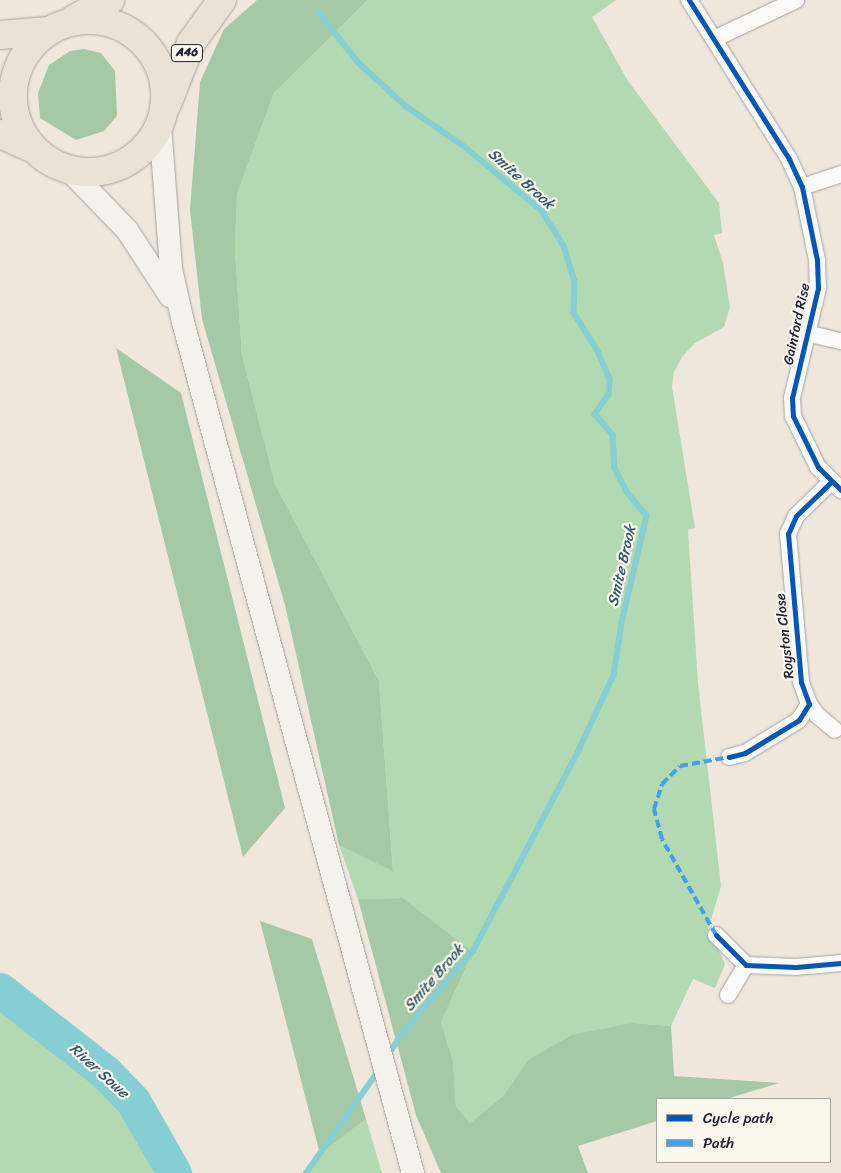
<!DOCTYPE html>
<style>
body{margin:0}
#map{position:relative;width:841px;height:1173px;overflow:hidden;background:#efe7dc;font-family:Sriracha,sans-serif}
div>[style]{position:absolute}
.green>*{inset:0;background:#b2d9af}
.forest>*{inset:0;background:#a5c9a4}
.stream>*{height:5.5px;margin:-2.75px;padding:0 2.75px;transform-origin:2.75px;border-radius:2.75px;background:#85ced4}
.river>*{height:35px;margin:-17.5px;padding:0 17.5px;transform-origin:17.5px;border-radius:17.5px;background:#85ced4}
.roads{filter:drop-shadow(0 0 1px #a7a2a0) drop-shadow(0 0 1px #a7a2a0)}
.street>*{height:16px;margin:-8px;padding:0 8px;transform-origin:8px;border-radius:8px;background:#fdfbfa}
.secondary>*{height:22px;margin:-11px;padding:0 11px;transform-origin:11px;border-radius:11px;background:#f5f1eb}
.highway>*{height:28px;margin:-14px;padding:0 14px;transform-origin:14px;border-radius:14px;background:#e9e2d6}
.highway>.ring{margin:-14px;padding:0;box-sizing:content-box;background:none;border:28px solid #e9e2d6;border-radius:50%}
.quiet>*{height:4px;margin-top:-2px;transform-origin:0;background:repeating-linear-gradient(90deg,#3ea2ec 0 8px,transparent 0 12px)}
.cycleway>*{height:5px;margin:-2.5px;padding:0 2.5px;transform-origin:2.5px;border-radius:2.5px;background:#0057b8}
span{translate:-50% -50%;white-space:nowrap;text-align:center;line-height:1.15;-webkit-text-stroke:4.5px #fbf7ec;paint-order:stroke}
.shield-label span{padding:1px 4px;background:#fbf7ec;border:1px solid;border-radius:4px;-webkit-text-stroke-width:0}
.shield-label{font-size:12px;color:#22223b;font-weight:700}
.street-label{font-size:14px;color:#22223b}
.water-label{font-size:15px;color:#355b6f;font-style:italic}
.legend{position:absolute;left:656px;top:1098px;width:175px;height:65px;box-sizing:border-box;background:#fbf7ec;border:1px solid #a4a2a5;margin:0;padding:6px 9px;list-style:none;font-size:15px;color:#22223b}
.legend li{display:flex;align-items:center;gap:10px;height:25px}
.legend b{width:25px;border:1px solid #a4a2a5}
</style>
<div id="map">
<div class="green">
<i style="clip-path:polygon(368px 0,616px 0,592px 17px,628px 81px,719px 203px,722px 233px,714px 235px,723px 263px,730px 307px,724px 327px,695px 343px,682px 357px,674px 372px,672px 387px,695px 528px,688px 530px,698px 683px,721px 886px,707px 933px,715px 941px,725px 964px,715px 988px,693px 979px,671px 1026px,632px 1023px,528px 1060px,503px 1096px,470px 1123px,456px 1108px,453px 1061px,441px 1022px,473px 952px,403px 898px,358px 899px,339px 845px,393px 870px,379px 681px,275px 484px,242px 355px,235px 251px,237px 194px,274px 93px)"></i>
<i style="clip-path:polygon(0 975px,15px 983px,133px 1101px,174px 1173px,0 1173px)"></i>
<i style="clip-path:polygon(366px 1119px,382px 1173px,306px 1173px,320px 1154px)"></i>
</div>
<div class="forest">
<i style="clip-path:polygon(257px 0,368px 0,274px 93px,237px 194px,235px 251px,242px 355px,275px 484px,379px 681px,393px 871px,339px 845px,285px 605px,202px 319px,190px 210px,200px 82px,224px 29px)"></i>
<i style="clip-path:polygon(84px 49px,101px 53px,115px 71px,117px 116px,104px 131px,76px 140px,40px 118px,38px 93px,49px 65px,70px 51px)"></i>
<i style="clip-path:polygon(116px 348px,181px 393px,285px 808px,243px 857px)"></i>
<i style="clip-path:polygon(403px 898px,473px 952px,441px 1022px,453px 1061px,456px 1107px,470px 1123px,503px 1096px,528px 1060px,572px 1035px,632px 1023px,671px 1026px,674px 1076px,779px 1083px,726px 1099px,657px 1099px,657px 1121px,578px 1146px,588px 1173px,441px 1173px,416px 1115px,358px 899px)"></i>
<i style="clip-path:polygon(260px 921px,312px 939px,366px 1119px,320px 1154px)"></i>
</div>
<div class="stream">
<i style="left:320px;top:14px;width:63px;rotate:51.5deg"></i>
<i style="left:359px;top:63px;width:64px;rotate:42.5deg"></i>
<i style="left:406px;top:106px;width:72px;rotate:34.8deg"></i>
<i style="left:465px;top:147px;width:100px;rotate:39.7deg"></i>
<i style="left:542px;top:211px;width:41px;rotate:57.8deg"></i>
<i style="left:564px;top:246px;width:37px;rotate:73deg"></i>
<i style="left:575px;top:281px;width:32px;rotate:92deg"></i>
<i style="left:574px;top:313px;width:45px;rotate:57.7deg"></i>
<i style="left:598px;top:351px;width:30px;rotate:67deg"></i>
<i style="left:610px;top:379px;width:16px;rotate:94deg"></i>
<i style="left:609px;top:395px;width:24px;rotate:126deg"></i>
<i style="left:595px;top:414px;width:28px;rotate:49deg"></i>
<i style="left:613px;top:435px;width:33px;rotate:87deg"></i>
<i style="left:615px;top:468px;width:27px;rotate:63deg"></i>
<i style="left:627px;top:492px;width:31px;rotate:50deg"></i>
<i style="left:647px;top:516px;width:110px;rotate:103.2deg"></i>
<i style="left:622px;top:623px;width:53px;rotate:98.7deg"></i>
<i style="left:614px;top:675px;width:86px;rotate:114.8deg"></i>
<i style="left:578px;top:753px;width:225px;rotate:117.8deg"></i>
<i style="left:473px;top:952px;width:108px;rotate:130.9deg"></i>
<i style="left:402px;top:1034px;width:26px;rotate:122deg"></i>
<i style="left:306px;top:1173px;width:126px;rotate:-54.7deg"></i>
</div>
<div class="river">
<i style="left:0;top:990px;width:133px;rotate:38deg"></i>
<i style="left:105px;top:1072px;width:40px;rotate:46deg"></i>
<i style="left:133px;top:1101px;width:83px;rotate:60.3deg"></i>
</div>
<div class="roads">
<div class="street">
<i style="left:689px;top:0;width:188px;rotate:57.8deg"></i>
<i style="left:789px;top:159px;width:31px;rotate:65deg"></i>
<i style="left:802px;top:187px;width:75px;rotate:78.4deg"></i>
<i style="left:817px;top:260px;width:28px;rotate:88deg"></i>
<i style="left:818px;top:288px;width:113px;rotate:103.3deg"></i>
<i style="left:792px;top:398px;width:18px;rotate:87deg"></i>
<i style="left:793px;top:416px;width:57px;rotate:63.9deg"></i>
<i style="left:818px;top:467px;width:33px;rotate:45deg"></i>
<i style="left:714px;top:39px;width:91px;rotate:-25.4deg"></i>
<i style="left:802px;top:187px;width:41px;rotate:-18.4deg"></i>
<i style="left:810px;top:334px;width:32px;rotate:13deg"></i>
<i style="left:809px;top:704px;width:14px;rotate:54deg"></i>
<i style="left:817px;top:715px;width:23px;rotate:40deg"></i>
<i style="left:729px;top:757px;width:16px;rotate:-14deg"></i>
<i style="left:745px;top:753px;width:63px;rotate:-31.4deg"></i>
<i style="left:799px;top:720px;width:19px;rotate:-58deg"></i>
<i style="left:809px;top:704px;width:23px;rotate:-110deg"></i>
<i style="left:801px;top:682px;width:149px;rotate:-95deg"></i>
<i style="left:788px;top:534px;width:20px;rotate:-66deg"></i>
<i style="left:796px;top:516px;width:49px;rotate:-44.2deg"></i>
<i style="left:716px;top:935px;width:42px;rotate:45deg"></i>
<i style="left:746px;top:965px;width:50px;rotate:2.3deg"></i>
<i style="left:796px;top:967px;width:45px;rotate:-5.1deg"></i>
<i style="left:728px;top:995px;width:35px;rotate:-59deg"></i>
</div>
<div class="secondary">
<i style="left:160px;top:125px;width:144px;rotate:85.6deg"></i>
<i style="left:171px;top:269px;width:54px;rotate:77.2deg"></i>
<i style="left:183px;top:322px;width:882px;rotate:74.88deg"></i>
<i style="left:69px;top:170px;width:83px;rotate:46deg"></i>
<i style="left:127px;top:230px;width:79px;rotate:56.9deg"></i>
</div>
<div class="highway">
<i style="left:74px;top:19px;width:41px;rotate:-27.8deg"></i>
<i class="ring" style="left:13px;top:20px;width:124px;height:124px"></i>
<i style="left:0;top:35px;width:48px;rotate:-4.8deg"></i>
<i style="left:167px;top:104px;width:66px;rotate:-68.5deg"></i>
<i style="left:191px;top:43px;width:53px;rotate:-54.2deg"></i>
<i style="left:0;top:134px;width:37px;rotate:24deg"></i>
</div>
</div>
<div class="quiet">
<i style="left:716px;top:935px;width:110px;rotate:-119.4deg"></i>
<i style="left:662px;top:839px;width:31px;rotate:-105deg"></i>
<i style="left:654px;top:809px;width:26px;rotate:-72deg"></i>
<i style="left:662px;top:784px;width:25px;rotate:-45deg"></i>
<i style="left:680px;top:766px;width:50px;rotate:-10.4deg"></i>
</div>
<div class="cycleway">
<i style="left:689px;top:0;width:188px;rotate:57.8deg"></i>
<i style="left:789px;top:159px;width:31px;rotate:65deg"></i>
<i style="left:802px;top:187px;width:75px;rotate:78.4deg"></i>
<i style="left:817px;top:260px;width:28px;rotate:88deg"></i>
<i style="left:818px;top:288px;width:113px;rotate:103.3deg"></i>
<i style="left:792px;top:398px;width:18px;rotate:87deg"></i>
<i style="left:793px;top:416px;width:57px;rotate:63.9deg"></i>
<i style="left:818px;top:467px;width:33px;rotate:45deg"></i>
<i style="left:729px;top:757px;width:16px;rotate:-14deg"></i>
<i style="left:745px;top:753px;width:63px;rotate:-31.4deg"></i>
<i style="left:799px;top:720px;width:19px;rotate:-58deg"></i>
<i style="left:809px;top:704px;width:23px;rotate:-110deg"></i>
<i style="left:801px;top:682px;width:149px;rotate:-95deg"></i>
<i style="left:788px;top:534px;width:20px;rotate:-66deg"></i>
<i style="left:796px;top:516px;width:49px;rotate:-44.2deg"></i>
<i style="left:716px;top:935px;width:42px;rotate:45deg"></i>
<i style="left:746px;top:965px;width:50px;rotate:2.3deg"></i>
<i style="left:796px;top:967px;width:45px;rotate:-5.1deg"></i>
</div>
<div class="shield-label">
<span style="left:187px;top:53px">A46</span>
</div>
<div class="street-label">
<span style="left:797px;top:324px;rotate:-78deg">Gainford Rise</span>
<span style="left:785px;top:636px;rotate:-96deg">Royston Close</span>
</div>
<div class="water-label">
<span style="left:521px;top:179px;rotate:42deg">Smite Brook</span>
<span style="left:622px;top:566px;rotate:-77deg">Smite Brook</span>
<span style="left:434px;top:978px;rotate:-49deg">Smite Brook</span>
<span style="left:99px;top:1071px;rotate:42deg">River Sowe</span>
</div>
<ul class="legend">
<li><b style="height:6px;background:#0057b8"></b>Cycle path</li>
<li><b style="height:6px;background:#3ea2ec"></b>Path</li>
</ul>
</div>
